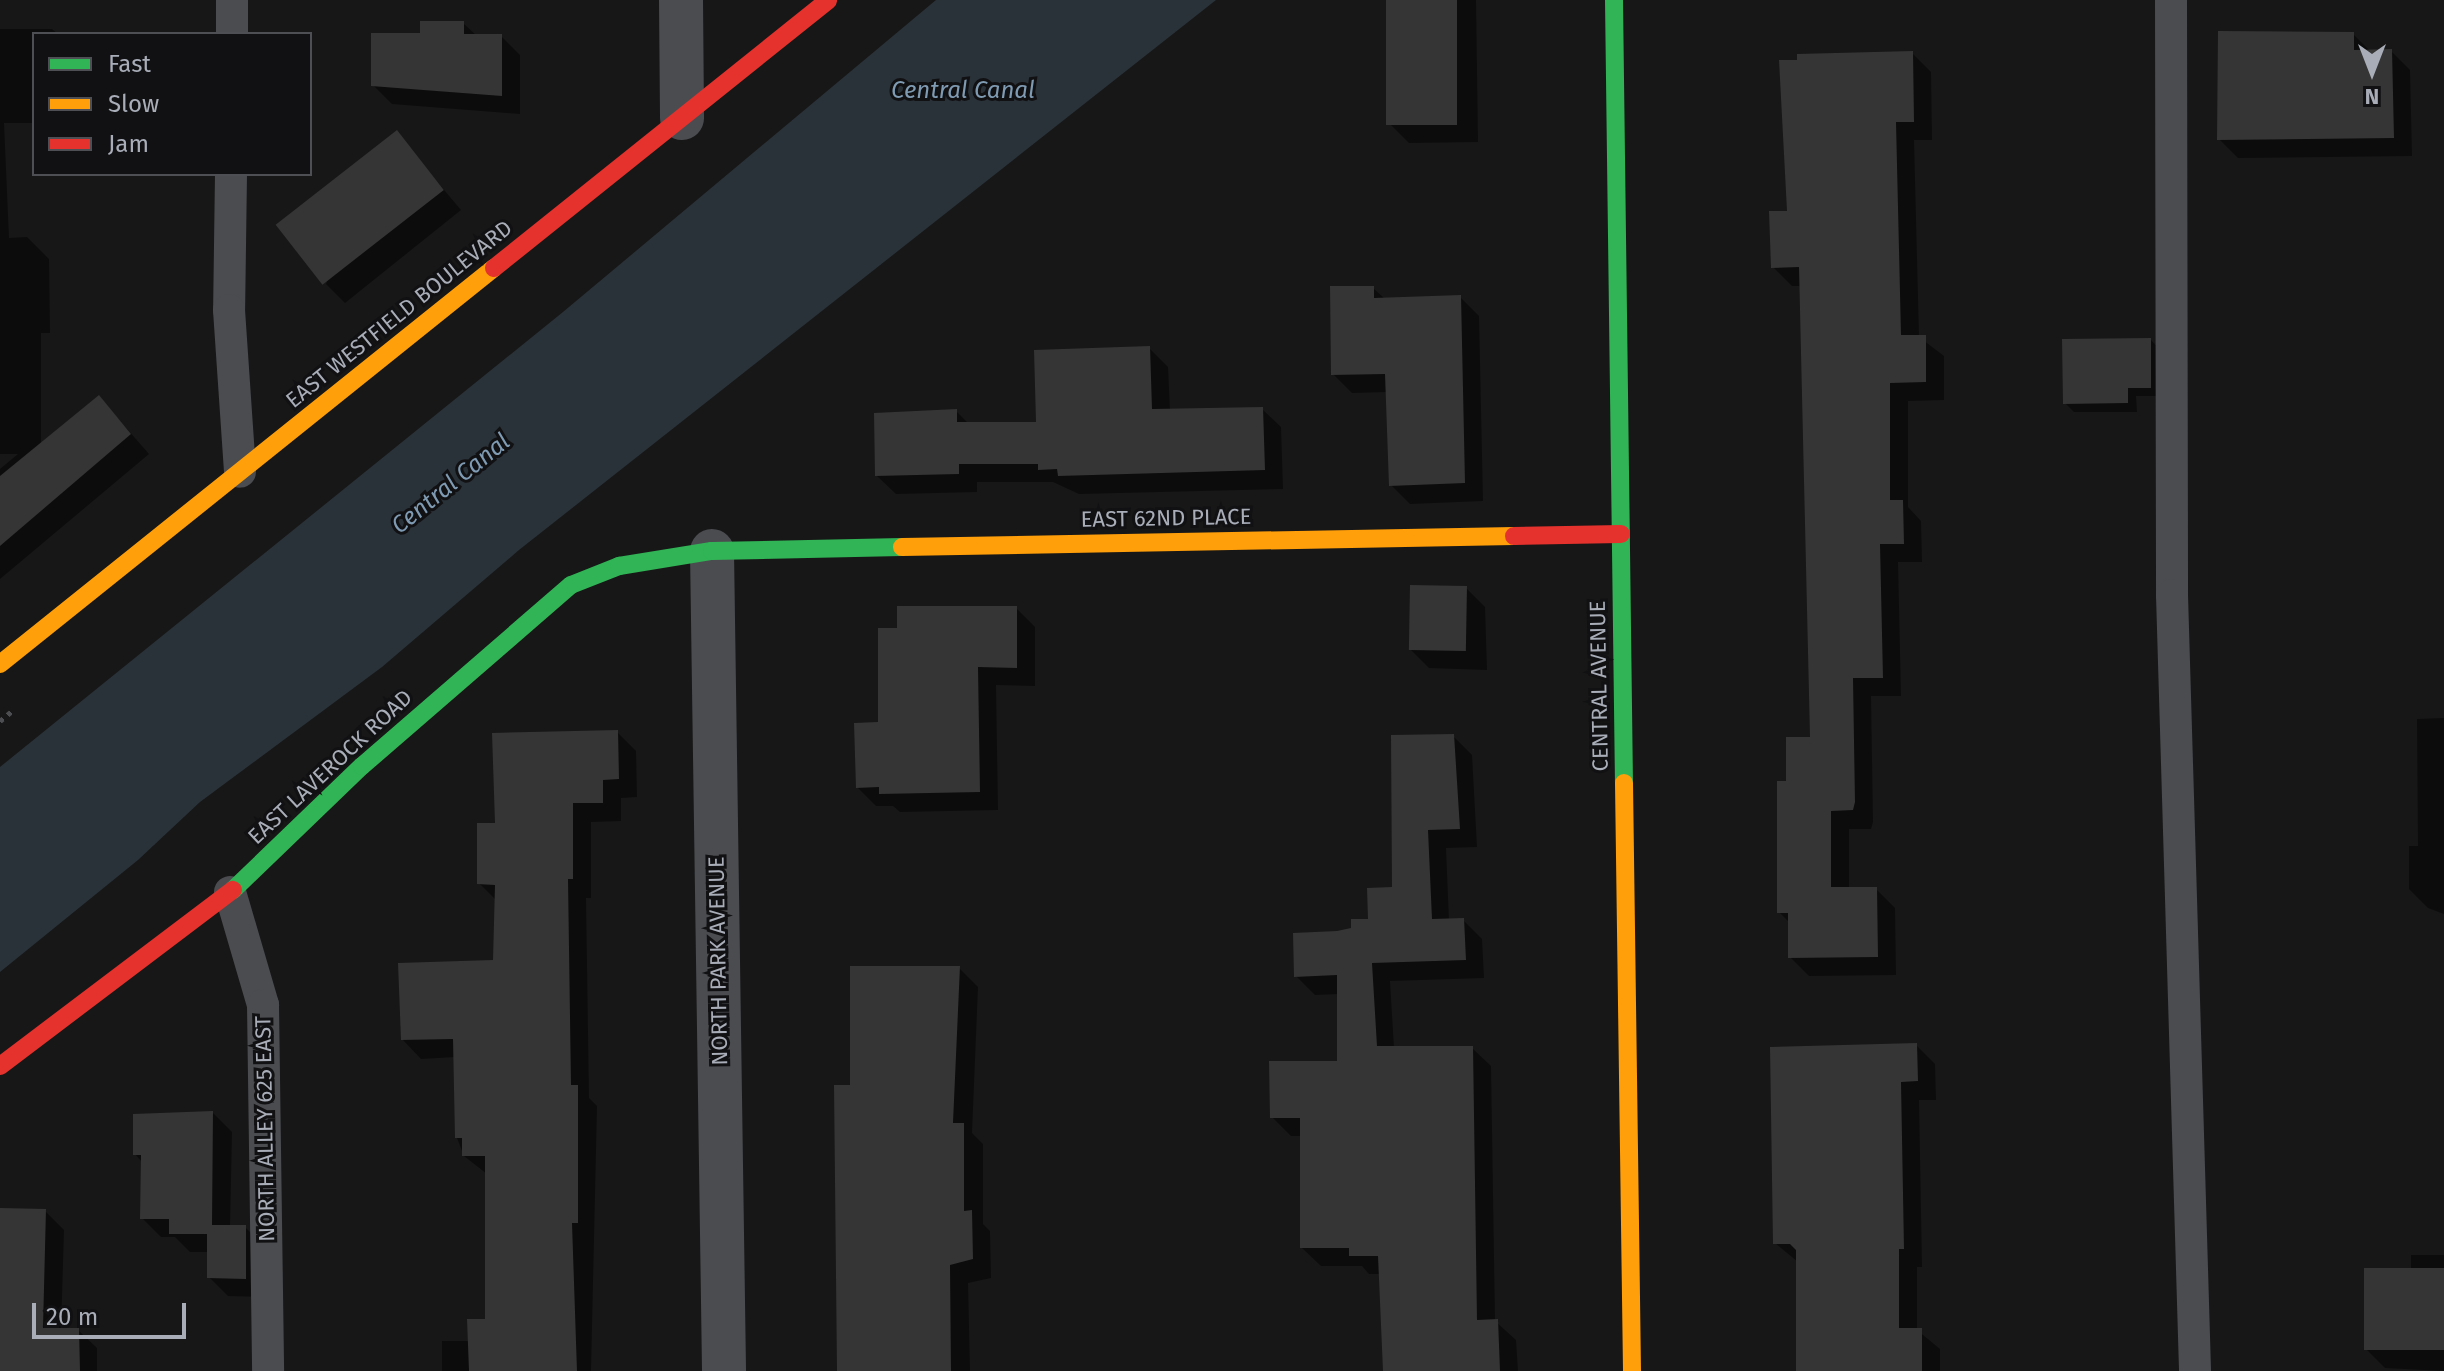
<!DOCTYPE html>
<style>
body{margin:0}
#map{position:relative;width:2444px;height:1371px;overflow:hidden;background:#171717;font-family:"Fira Sans",sans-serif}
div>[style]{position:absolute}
.water>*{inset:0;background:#2a3239}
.shadow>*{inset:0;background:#0007}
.building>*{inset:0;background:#353536;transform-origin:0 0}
.path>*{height:5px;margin-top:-2.5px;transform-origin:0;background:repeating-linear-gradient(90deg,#4d4e52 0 4px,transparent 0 10px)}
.lane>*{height:32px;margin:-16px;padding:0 16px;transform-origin:16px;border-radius:16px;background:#4b4c50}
.street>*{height:44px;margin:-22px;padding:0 22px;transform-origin:22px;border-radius:22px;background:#4b4c50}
.fast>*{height:18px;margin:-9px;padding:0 9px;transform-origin:9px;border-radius:9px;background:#30b455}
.slow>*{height:18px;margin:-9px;padding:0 9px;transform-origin:9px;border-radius:9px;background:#ff9f0a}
.jam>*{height:18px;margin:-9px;padding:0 9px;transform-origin:9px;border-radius:9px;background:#e5322d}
span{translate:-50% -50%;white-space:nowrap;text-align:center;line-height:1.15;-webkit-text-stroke:6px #111113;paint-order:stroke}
.street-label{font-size:22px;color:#a8adb8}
.water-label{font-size:24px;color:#7f9bb3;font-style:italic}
.legend{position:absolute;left:32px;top:32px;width:280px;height:144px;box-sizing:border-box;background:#111113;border:2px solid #4d4f55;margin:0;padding:10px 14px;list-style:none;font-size:24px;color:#a8adb8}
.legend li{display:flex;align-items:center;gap:16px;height:40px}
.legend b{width:40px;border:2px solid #4d4f55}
.north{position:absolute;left:2332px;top:32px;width:80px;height:80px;-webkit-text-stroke:6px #111113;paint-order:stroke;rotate:180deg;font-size:22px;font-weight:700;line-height:32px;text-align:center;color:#a8adb8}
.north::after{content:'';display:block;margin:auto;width:28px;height:36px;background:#a8adb8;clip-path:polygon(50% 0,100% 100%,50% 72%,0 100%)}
.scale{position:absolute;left:32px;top:1303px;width:154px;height:36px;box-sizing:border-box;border:4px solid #a8adb8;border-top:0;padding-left:10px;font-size:24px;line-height:28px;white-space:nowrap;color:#a8adb8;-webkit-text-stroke:6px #111113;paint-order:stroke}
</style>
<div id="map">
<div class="water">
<i style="clip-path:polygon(936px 0,1216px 0,519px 550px,382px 667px,200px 802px,138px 860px,0 972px,0 767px,563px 312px)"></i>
</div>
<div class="shadow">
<i style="clip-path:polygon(1388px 0,1476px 0,1478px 142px,1409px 143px,1390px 124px)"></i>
<i style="clip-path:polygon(463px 23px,477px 36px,501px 36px,520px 55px,520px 114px,392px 104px,373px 85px,422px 35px)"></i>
<i style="clip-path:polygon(0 29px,52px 29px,58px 34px,34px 34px,34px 123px,4px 123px,9px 238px,27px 237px,49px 259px,50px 333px,41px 333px,41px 445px,99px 397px,149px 454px,0 579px,0 469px,18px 454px,0 454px)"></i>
<i style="clip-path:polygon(2353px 34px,2370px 51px,2391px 51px,2410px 70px,2412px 156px,2238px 158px,2219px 139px)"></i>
<i style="clip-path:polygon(1912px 53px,1931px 72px,1932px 140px,1914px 140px,1919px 337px,1944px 356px,1944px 400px,1908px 401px,1908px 507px,1921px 521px,1922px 562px,1898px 562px,1901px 696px,1871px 696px,1873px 822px,1871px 829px,1849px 829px,1849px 889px,1876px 889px,1895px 908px,1896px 975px,1809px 976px,1790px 957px,1790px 923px,1779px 912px,1788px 782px,1812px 739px,1801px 286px,1792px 286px,1773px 267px,1789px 213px)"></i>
<i style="clip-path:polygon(396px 133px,461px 210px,345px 303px,326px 284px)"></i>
<i style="clip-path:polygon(1373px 288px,1385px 299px,1460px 297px,1479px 316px,1483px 501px,1410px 504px,1391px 485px,1387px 392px,1352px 393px,1333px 374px)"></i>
<i style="clip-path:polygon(2151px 340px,2160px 350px,2160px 396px,2136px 396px,2137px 412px,2074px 412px,2065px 403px)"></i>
<i style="clip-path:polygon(1149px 348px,1168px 367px,1170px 411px,1262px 409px,1281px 427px,1283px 489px,1079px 494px,1053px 482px,977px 482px,977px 492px,896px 494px,877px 476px,956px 411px,969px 424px,1038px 424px)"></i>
<i style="clip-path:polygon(1466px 588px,1485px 607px,1487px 670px,1429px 668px,1410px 649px)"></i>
<i style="clip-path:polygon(1016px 608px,1035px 627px,1035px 686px,996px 685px,998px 810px,900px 812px,893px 806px,876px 806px,857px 787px,880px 724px)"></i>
<i style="clip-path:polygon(2444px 718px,2444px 914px,2428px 908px,2409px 889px,2409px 846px,2418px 846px,2417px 719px)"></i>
<i style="clip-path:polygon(617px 732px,636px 751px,637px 797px,621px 798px,621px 821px,591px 822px,591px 898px,586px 898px,589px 1098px,597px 1106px,591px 1371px,442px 1371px,442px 1341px,470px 1341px,487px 1321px,487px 1174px,464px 1156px,457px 1138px,455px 1057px,421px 1059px,403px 1040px,495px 962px,497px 901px,479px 883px,497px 826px)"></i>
<i style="clip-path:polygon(1453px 736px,1472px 755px,1477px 847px,1446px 848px,1449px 921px,1463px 920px,1482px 939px,1484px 978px,1390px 981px,1394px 1048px,1472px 1048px,1491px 1066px,1495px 1321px,1516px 1340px,1518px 1371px,1385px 1371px,1381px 1274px,1369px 1274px,1362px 1266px,1321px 1266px,1302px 1248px,1302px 1136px,1291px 1136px,1272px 1117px,1339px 1063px,1339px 994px,1315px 995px,1296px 976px,1370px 921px,1394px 889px)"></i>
<i style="clip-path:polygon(959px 968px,978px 987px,972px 1133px,983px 1144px,983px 1224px,990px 1231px,991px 1278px,968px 1283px,970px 1371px,839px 1371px,852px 1087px)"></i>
<i style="clip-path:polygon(1916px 1045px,1935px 1064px,1936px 1100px,1919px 1100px,1922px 1267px,1917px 1267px,1917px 1330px,1940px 1349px,1940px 1371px,1798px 1371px,1798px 1262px,1775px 1243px)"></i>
<i style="clip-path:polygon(213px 1113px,232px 1132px,230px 1227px,245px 1227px,264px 1246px,264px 1297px,228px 1296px,209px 1277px,209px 1252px,190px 1252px,175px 1237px,161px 1237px,142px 1218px,142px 1162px,135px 1154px)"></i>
<i style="clip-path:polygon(45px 1211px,64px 1230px,61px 1330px,78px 1330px,97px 1348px,97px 1371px,0 1371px,0 1212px)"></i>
<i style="clip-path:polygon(2411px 1255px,2444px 1255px,2444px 1371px,2385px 1368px,2366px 1349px,2411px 1270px)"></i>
</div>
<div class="building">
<i style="left:1386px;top:0;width:71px;height:125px"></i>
<i style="clip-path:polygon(420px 21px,464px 21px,464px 34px,502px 34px,502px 96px,371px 86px,371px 33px,420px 33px)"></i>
<i style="clip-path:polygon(2218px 31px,2354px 32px,2354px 50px,2392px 49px,2394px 138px,2217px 140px)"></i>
<i style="clip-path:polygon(1913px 51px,1914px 122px,1896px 122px,1901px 335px,1926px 335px,1926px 382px,1890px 383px,1890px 500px,1903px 500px,1904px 544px,1880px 544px,1883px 678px,1853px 678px,1855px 802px,1853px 810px,1831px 811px,1831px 887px,1877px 887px,1878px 957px,1788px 958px,1788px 913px,1777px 913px,1777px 781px,1786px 781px,1786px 737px,1810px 737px,1799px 267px,1771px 268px,1769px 211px,1787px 211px,1779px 60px,1797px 60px,1797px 54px)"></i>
<i style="left:397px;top:130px;width:76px;height:154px;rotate:52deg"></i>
<i style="clip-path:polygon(1330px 286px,1374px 286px,1374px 298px,1461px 295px,1465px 483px,1389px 486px,1385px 374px,1331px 375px)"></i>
<i style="clip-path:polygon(2151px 338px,2151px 388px,2128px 388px,2128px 403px,2063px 404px,2062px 339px)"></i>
<i style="clip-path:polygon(1150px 346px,1152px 409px,1263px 407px,1265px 470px,1058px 476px,1057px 469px,1038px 470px,1038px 464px,959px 464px,959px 474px,875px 476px,874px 413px,957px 409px,957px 422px,1036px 422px,1034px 350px)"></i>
<i style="clip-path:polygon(99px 395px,131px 434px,0 546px,0 476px)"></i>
<i style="left:1410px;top:585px;width:57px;height:65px;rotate:1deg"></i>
<i style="clip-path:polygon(897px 606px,1017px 606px,1017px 668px,978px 667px,980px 792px,879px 794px,879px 787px,856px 788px,854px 723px,878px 722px,878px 628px,897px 628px)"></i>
<i style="clip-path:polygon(618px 730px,619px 779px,603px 780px,603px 803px,573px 803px,573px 879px,568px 879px,571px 1085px,578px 1085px,578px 1223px,572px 1223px,577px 1371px,469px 1371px,467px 1319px,485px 1319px,485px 1156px,462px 1156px,462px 1138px,455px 1138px,453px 1039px,401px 1040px,398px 963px,493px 960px,495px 885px,477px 884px,477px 823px,495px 823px,492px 733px)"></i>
<i style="clip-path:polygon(1454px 734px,1460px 829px,1428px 830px,1432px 919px,1464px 918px,1466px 960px,1372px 963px,1377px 1046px,1473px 1046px,1477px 1320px,1498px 1319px,1500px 1371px,1383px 1371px,1378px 1256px,1349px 1256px,1349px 1248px,1300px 1248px,1300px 1118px,1270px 1118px,1269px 1061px,1337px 1061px,1337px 975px,1294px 977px,1293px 933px,1337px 931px,1351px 928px,1351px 919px,1368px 919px,1367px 888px,1392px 887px,1391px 735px)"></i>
<i style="clip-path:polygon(850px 966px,960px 966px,953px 1123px,964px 1123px,964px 1211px,972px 1210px,973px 1259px,950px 1265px,951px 1371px,837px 1371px,834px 1085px,850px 1085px)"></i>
<i style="clip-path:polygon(1917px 1043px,1918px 1081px,1901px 1082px,1904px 1249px,1899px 1249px,1899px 1328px,1922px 1328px,1922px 1371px,1796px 1371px,1796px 1250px,1790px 1244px,1773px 1244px,1770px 1047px)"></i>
<i style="clip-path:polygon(213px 1111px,212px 1225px,246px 1225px,246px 1279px,207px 1278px,207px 1234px,169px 1234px,169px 1219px,140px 1219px,141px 1155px,133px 1155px,133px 1114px)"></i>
<i style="clip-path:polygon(0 1208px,46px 1209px,43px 1328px,79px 1328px,80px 1371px,0 1371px)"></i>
<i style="left:2364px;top:1268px;width:80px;height:82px"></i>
</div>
<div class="path">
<i style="left:0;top:721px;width:16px;rotate:-40deg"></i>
</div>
<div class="lane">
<i style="left:2171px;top:0;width:595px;rotate:89.9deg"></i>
<i style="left:2172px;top:595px;width:776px;rotate:88.3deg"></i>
<i style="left:232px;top:34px;width:34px;rotate:-90deg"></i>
<i style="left:231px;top:174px;width:136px;rotate:90.8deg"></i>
<i style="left:229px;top:310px;width:162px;rotate:86.1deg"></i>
<i style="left:230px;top:892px;width:118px;rotate:73.7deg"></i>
<i style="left:263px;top:1005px;width:366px;rotate:89.2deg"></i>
</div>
<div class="street">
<i style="left:681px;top:0;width:118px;rotate:89.5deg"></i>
<i style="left:712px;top:551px;width:820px;rotate:89.16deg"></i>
</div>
<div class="fast">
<i style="left:1614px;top:0;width:783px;rotate:89.27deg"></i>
<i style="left:233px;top:890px;width:179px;rotate:-43.9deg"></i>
<i style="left:362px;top:766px;width:276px;rotate:-40.9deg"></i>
<i style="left:571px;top:585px;width:52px;rotate:-21.6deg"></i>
<i style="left:619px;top:566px;width:94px;rotate:-9.2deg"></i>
<i style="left:712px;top:551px;width:190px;rotate:-1.2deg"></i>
</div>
<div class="slow">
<i style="left:902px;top:547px;width:612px;rotate:-1.03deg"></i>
<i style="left:0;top:664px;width:633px;rotate:-38.72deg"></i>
<i style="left:1624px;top:783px;width:588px;rotate:89.22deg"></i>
</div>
<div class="jam">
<i style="left:494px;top:268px;width:428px;rotate:-38.7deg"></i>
<i style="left:1514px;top:536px;width:107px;rotate:-1.1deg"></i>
<i style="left:0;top:1066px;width:292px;rotate:-37.1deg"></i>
</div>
<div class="street-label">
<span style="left:399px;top:314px;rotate:-39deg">EAST WESTFIELD BOULEVARD</span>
<span style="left:1166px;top:518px;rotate:-1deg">EAST 62ND PLACE</span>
<span style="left:1599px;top:686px;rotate:-91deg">CENTRAL AVENUE</span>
<span style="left:330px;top:767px;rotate:-43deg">EAST LAVEROCK ROAD</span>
<span style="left:718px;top:961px;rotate:-91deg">NORTH PARK AVENUE</span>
<span style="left:265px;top:1129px;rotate:-91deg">NORTH ALLEY 625 EAST</span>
</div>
<div class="water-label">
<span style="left:963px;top:91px">Central Canal</span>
<span style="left:451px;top:484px;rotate:-39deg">Central Canal</span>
</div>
<ul class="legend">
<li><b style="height:10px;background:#30b455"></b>Fast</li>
<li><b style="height:10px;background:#ff9f0a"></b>Slow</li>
<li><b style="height:10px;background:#e5322d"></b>Jam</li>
</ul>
<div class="north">N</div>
<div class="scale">20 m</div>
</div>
